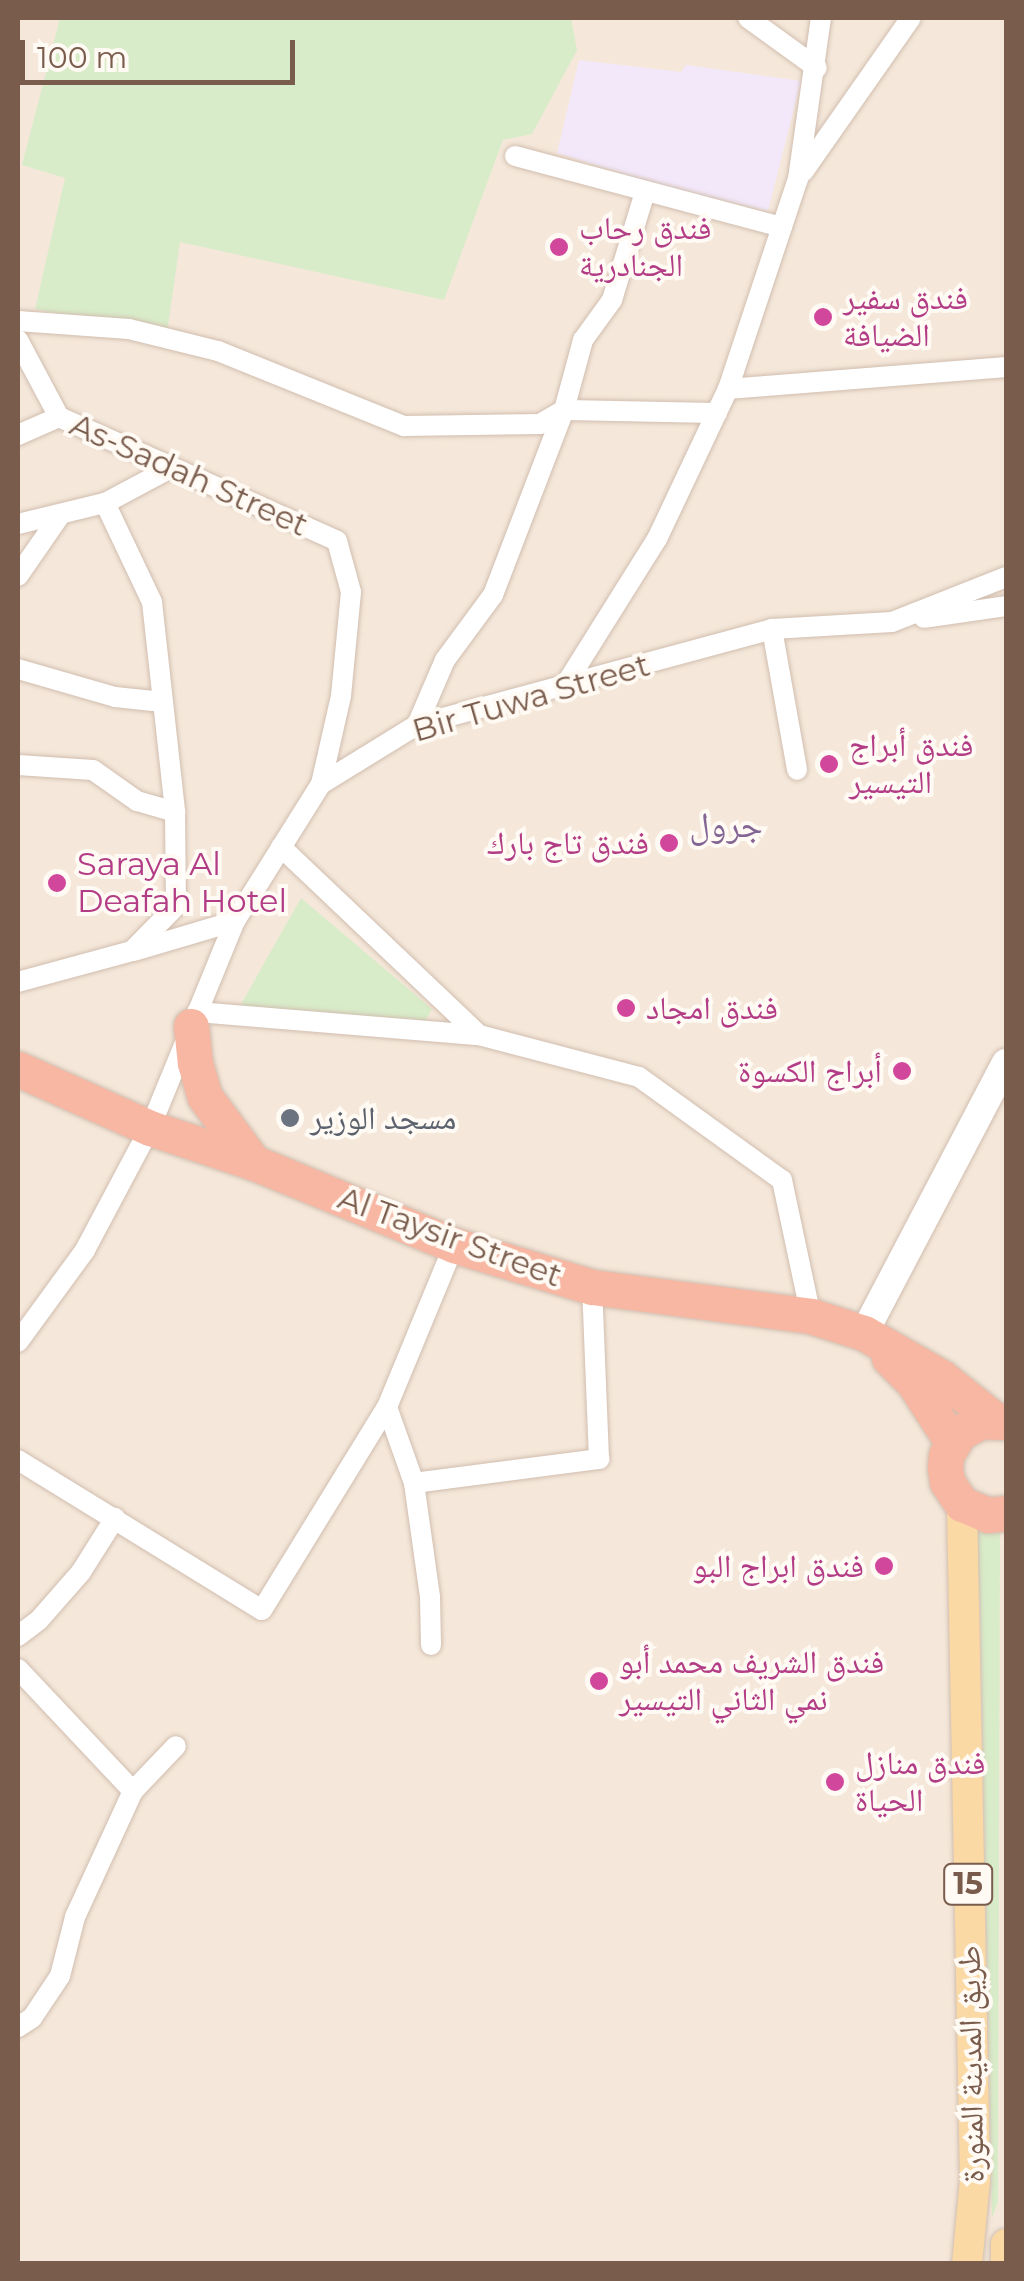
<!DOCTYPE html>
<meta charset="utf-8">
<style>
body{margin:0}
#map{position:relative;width:1024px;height:2281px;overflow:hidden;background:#fdf6ec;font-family:Montserrat,"Noto Naskh Arabic",sans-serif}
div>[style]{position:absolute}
.residential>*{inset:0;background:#f5e8da;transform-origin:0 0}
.education>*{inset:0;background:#f3e8fa}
.green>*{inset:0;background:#d8ecc9}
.roads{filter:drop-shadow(0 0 2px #d1beb0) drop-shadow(0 0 2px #d1beb0)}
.street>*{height:20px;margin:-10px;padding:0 10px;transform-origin:10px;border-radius:10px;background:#fff}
.secondary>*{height:28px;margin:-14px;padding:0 14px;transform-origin:14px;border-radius:14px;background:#fff}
.primary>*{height:30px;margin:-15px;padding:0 15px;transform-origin:15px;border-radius:15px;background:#fbd9a5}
.highway>*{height:35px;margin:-17.5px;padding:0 17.5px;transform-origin:17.5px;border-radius:17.5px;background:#f7b7a3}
.dots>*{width:28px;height:28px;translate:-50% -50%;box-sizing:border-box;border:5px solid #fffaf3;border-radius:50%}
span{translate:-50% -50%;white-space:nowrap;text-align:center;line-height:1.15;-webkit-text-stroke:8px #fffaf3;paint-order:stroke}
.shield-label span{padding:2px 8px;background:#fffaf3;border:2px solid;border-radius:8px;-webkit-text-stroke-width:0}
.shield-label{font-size:30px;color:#7a5c4d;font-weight:700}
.hotel-label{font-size:32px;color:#b23c85}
.left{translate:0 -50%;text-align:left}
.right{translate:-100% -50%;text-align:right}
.street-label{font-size:32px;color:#7a5c4d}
.worship-label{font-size:32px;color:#5b616d}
.neighbourhood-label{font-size:35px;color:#846695}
.frame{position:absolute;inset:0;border:20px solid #7a5c4d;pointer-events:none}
.scale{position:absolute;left:20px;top:40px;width:275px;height:45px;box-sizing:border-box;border:5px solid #7a5c4d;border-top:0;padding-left:12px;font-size:30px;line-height:35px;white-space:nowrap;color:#7a5c4d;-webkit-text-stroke:8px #fffaf3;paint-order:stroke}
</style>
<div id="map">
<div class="residential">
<i style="left:18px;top:18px;width:988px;height:2245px"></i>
</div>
<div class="education">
<i style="clip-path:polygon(579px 60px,681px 72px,686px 65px,801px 81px,768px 211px,662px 186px,557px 153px)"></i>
</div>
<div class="green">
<i style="clip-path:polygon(60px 18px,571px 18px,577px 50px,532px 134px,503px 140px,444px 300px,180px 242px,167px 333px,35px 309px,65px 178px,22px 165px)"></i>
<i style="clip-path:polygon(301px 898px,432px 1009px,424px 1023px,240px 1006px)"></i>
<i style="clip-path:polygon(1000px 1525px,998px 2202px,992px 2218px,980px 1599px,972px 1536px,976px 1526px)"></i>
</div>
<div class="roads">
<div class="street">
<i style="left:748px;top:18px;width:85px;rotate:35.9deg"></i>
<i style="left:515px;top:156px;width:276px;rotate:14.9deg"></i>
<i style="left:803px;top:172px;width:188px;rotate:-55deg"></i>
<i style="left:18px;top:321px;width:111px;rotate:4.1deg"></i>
<i style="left:129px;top:329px;width:92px;rotate:13.9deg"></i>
<i style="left:218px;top:351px;width:201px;rotate:22deg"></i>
<i style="left:404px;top:426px;width:136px;rotate:-0.8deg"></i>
<i style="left:540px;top:424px;width:28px;rotate:-30deg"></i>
<i style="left:564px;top:410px;width:153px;rotate:1.1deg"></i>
<i style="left:18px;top:340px;width:87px;rotate:62deg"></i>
<i style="left:59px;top:417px;width:304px;rotate:24deg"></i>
<i style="left:337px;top:541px;width:53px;rotate:74.6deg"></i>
<i style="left:351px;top:592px;width:104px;rotate:95.5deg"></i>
<i style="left:341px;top:696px;width:90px;rotate:102.8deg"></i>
<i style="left:728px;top:389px;width:279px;rotate:-4.5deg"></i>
<i style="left:18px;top:435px;width:45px;rotate:-23.7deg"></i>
<i style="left:169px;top:469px;width:72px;rotate:152deg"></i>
<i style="left:105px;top:503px;width:110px;rotate:64.6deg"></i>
<i style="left:152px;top:602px;width:211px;rotate:83.7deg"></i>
<i style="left:18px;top:524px;width:89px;rotate:-13.6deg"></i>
<i style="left:18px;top:576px;width:75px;rotate:-55.3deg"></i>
<i style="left:924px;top:618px;width:83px;rotate:-8.3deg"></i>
<i style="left:772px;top:629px;width:143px;rotate:79.9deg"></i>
<i style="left:18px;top:669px;width:101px;rotate:16.1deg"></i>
<i style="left:115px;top:697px;width:48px;rotate:5.9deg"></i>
<i style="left:564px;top:687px;width:175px;rotate:-57.9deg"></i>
<i style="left:657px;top:539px;width:166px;rotate:-64.7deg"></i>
<i style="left:728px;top:389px;width:221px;rotate:-71.6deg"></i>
<i style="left:798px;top:179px;width:163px;rotate:-81.9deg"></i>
<i style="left:417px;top:725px;width:71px;rotate:-66.7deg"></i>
<i style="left:445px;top:660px;width:81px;rotate:-53.6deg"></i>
<i style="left:493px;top:595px;width:198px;rotate:-69deg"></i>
<i style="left:564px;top:410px;width:73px;rotate:-74.8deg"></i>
<i style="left:583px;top:340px;width:49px;rotate:-54.1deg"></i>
<i style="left:612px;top:300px;width:113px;rotate:-73deg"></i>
<i style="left:18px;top:765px;width:75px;rotate:3.8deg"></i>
<i style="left:93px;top:770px;width:54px;rotate:35.2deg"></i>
<i style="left:137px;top:801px;width:40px;rotate:16deg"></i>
<i style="left:175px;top:812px;width:94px;rotate:89.4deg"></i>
<i style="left:176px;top:906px;width:63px;rotate:134.4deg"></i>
<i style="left:132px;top:951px;width:118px;rotate:164.8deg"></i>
<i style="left:281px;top:847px;width:273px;rotate:43.5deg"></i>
<i style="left:134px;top:951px;width:105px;rotate:-16.5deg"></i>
<i style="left:197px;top:1012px;width:283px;rotate:4.7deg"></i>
<i style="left:479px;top:1035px;width:165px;rotate:14.7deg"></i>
<i style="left:639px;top:1077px;width:176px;rotate:35.8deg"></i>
<i style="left:782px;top:1180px;width:139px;rotate:78deg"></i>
<i style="left:18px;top:1342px;width:114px;rotate:-53.9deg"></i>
<i style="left:85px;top:1250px;width:138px;rotate:-62deg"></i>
<i style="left:150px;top:1128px;width:224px;rotate:-67.7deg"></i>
<i style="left:235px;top:921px;width:162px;rotate:-57.9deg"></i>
<i style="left:321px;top:784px;width:113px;rotate:-31.6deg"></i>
<i style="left:417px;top:725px;width:368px;rotate:-15.1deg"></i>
<i style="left:772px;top:629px;width:120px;rotate:-3.3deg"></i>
<i style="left:892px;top:622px;width:123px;rotate:-21.5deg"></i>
<i style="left:387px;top:1407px;width:81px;rotate:70.4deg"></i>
<i style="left:414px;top:1483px;width:115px;rotate:82deg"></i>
<i style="left:430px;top:1597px;width:48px;rotate:88.8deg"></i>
<i style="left:18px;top:1460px;width:286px;rotate:31.6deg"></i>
<i style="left:262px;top:1610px;width:238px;rotate:-58.4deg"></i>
<i style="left:387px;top:1407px;width:175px;rotate:-67.5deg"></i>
<i style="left:414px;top:1483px;width:187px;rotate:-7.4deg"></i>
<i style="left:599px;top:1459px;width:172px;rotate:-92.3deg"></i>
<i style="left:18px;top:1636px;width:26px;rotate:-37deg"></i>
<i style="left:39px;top:1620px;width:64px;rotate:-48.8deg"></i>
<i style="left:81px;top:1572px;width:64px;rotate:-57.8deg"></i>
<i style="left:18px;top:1669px;width:168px;rotate:46.7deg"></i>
<i style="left:18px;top:2027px;width:17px;rotate:-33deg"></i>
<i style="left:32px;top:2018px;width:50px;rotate:-56.3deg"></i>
<i style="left:60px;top:1976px;width:61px;rotate:-75.7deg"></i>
<i style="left:75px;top:1917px;width:139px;rotate:-65.3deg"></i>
<i style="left:133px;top:1791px;width:62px;rotate:-46.3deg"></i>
</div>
<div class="secondary">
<i style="left:864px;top:1333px;width:305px;rotate:-62.3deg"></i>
</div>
<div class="primary">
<i style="left:962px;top:1504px;width:676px;rotate:88.9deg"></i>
<i style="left:975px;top:2180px;width:84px;rotate:95.4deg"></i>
<i style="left:1006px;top:2264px;width:20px;rotate:-90deg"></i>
</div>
<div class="highway">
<i style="left:191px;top:1026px;width:37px;rotate:84deg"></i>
<i style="left:195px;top:1063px;width:35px;rotate:74deg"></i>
<i style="left:205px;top:1097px;width:82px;rotate:53.4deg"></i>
<i style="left:18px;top:1069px;width:145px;rotate:24.1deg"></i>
<i style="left:150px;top:1128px;width:111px;rotate:18.4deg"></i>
<i style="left:255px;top:1163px;width:215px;rotate:22.4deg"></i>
<i style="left:454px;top:1245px;width:144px;rotate:16.9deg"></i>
<i style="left:592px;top:1287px;width:221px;rotate:7.5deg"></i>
<i style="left:811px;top:1316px;width:56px;rotate:17.8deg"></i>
<i style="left:864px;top:1333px;width:89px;rotate:29.7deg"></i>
<i style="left:941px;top:1377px;width:69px;rotate:38.5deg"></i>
<i style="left:889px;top:1358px;width:35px;rotate:45deg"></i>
<i style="left:914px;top:1383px;width:70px;rotate:57.2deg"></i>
<i style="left:1006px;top:1422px;width:24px;rotate:-178deg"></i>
<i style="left:982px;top:1421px;width:25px;rotate:153deg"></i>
<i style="left:960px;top:1432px;width:27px;rotate:121deg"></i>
<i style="left:946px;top:1455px;width:13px;rotate:94deg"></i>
<i style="left:945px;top:1468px;width:14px;rotate:82deg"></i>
<i style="left:947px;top:1482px;width:27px;rotate:56deg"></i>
<i style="left:962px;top:1504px;width:28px;rotate:23deg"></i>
<i style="left:988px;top:1515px;width:18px;rotate:-6deg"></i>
</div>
</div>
<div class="dots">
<i style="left:559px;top:247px;background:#d1479c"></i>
<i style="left:823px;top:317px;background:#d1479c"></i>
<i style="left:829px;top:764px;background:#d1479c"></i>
<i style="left:669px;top:843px;background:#d1479c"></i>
<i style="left:57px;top:883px;background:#d1479c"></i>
<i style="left:626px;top:1008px;background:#d1479c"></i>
<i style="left:902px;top:1071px;background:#d1479c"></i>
<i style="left:290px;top:1118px;background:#6b7280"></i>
<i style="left:884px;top:1566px;background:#d1479c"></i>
<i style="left:599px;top:1681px;background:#d1479c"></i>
<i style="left:835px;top:1782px;background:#d1479c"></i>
</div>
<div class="shield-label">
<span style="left:968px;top:1884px">15</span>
</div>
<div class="hotel-label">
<span class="left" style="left:579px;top:247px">فندق رحاب<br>الجنادرية</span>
<span class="left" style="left:843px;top:317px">فندق سفير<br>الضيافة</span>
<span class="left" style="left:849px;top:764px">فندق أبراج<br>التيسير</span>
<span class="right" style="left:649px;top:843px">فندق تاج بارك</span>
<span class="left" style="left:77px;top:883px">Saraya Al<br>Deafah Hotel</span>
<span class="left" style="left:646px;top:1008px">فندق امجاد</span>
<span class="right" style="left:882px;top:1071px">أبراج الكسوة</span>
<span class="right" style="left:864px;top:1566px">فندق ابراج البو</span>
<span class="left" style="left:619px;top:1681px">فندق الشريف محمد أبو<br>نمي الثاني التيسير</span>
<span class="left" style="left:855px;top:1782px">فندق منازل<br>الحياة</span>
</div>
<div class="street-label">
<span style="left:189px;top:475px;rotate:24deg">As-Sadah Street</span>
<span style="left:531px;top:698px;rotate:-16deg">Bir Tuwa Street</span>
<span style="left:450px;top:1237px;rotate:20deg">Al Taysir Street</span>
<span style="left:971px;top:2064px;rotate:-91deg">طريق المدينة المنورة</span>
</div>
<div class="worship-label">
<span class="left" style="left:310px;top:1118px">مسجد الوزير</span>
</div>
<div class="neighbourhood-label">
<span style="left:726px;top:825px">جرول</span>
</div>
<div class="frame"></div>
<div class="scale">100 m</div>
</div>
